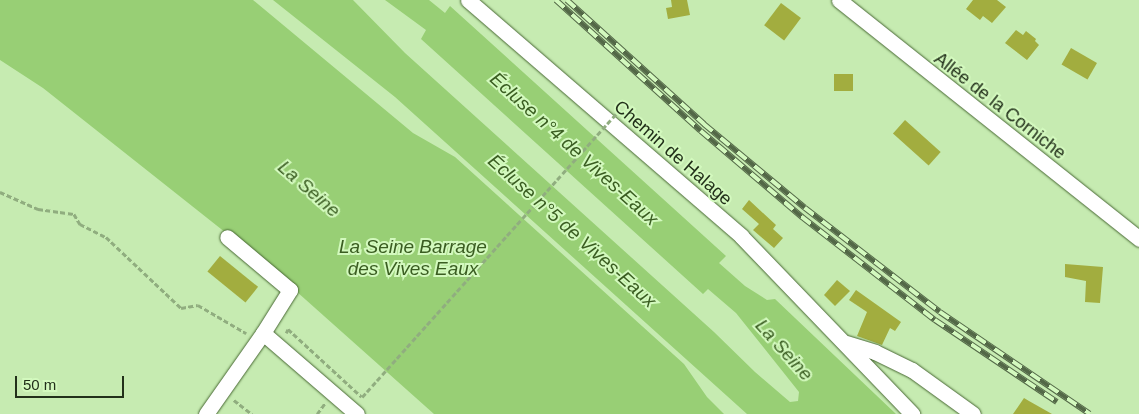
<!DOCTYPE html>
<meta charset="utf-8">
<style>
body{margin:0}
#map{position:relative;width:1139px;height:414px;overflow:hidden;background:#c6ebb1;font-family:Helvetica,sans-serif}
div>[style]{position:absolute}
.water>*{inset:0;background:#98cf75}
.building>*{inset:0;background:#a2ad3f;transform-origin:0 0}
.path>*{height:2.5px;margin-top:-1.25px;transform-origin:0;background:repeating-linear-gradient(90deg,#90ad7f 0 5px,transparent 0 7.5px)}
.roads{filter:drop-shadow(0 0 1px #486834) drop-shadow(0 0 1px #486834)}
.street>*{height:15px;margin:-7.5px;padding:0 7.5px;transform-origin:7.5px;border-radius:7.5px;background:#fff}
.rail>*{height:5.5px;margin-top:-2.75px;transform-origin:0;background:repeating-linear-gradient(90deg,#d3f9be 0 11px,#536847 0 22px);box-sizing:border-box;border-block:1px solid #536847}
.path-bridge>*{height:2.5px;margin-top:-1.25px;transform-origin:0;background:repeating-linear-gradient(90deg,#90ad7f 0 5px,transparent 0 7.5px)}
span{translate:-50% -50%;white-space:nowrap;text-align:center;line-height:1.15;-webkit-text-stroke:4px #d3f9be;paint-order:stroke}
.street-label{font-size:18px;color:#22301a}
.water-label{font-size:19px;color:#3a5d21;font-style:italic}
.scale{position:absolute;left:15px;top:376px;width:109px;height:22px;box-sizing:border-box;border:2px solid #22301a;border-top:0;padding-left:6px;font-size:15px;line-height:18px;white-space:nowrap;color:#22301a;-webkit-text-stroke:4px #d3f9be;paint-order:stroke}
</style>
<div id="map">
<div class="water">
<i style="clip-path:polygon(0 0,253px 0,413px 133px,455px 157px,684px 364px,707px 397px,724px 414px,434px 414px,269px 267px,43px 88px,0 60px)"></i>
<i style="clip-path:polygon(273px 0,353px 0,405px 53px,714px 332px,755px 372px,790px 402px,798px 401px,799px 392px,736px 313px,708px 289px,703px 294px,421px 39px,426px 30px,385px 0,429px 0,445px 13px,450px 6px,726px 256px,719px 263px,745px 286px,767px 300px,775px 299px,896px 414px,747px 414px,395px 97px)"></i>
</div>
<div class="building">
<i style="clip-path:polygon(671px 0,687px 0,690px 15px,668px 19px,666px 8px,672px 7px)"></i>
<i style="clip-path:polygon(973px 0,997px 0,1006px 7px,992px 23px,983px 16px,980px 20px,966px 9px)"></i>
<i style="left:781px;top:3px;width:25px;height:28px;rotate:37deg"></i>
<i style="clip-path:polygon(1016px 30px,1023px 35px,1026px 31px,1036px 39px,1035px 41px,1039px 45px,1027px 60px,1005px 43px)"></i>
<i style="left:1071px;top:48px;width:30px;height:19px;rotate:30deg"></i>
<i style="left:834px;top:74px;width:19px;height:17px"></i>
<i style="left:905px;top:120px;width:48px;height:18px;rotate:42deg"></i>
<i style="clip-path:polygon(749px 200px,776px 225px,773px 229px,783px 238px,774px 248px,753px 230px,759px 224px,742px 209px)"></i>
<i style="left:220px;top:256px;width:49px;height:20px;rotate:39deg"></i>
<i style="clip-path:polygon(1065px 264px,1103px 267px,1100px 303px,1085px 302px,1086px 281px,1065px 277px)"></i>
<i style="clip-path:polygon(837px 280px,850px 291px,835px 306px,824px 295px)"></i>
<i style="clip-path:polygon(856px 290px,901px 322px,895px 331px,890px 328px,882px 345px,857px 336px,867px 312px,849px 300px)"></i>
<i style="clip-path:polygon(1024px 398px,1029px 401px,1052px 414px,1013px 414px)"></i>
</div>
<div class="path">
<i style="left:0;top:192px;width:42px;rotate:24.1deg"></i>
<i style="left:38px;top:209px;width:36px;rotate:8deg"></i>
<i style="left:74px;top:214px;width:12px;rotate:59deg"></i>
<i style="left:80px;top:224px;width:29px;rotate:27deg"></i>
<i style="left:106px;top:237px;width:103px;rotate:43.4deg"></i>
<i style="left:181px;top:308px;width:17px;rotate:-10deg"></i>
<i style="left:198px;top:305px;width:56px;rotate:30.3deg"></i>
<i style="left:286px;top:333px;width:4px;rotate:-63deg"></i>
<i style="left:288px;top:329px;width:100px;rotate:42.6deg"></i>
<i style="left:234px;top:400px;width:23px;rotate:38deg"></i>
<i style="left:317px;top:414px;width:14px;rotate:-54deg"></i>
</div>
<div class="roads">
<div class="street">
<i style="left:468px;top:0;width:361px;rotate:40.8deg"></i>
<i style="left:741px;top:236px;width:247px;rotate:46.1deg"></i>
<i style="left:839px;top:0;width:384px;rotate:38.5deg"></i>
<i style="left:263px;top:333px;width:124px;rotate:40.8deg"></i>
<i style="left:846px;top:343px;width:30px;rotate:17deg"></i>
<i style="left:875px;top:352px;width:41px;rotate:25.9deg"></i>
<i style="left:912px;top:370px;width:75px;rotate:35.8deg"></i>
<i style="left:206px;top:414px;width:99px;rotate:-54.9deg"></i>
<i style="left:263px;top:333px;width:51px;rotate:-57.9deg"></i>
<i style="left:290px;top:290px;width:82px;rotate:-139.9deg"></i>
</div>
</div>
<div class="rail">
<i style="left:556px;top:0;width:195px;rotate:42.1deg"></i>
<i style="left:701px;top:131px;width:133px;rotate:40.4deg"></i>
<i style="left:802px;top:217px;width:168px;rotate:37.8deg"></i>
<i style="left:935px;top:320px;width:147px;rotate:33.9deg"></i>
<i style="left:567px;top:0;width:185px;rotate:42.1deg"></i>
<i style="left:704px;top:124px;width:131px;rotate:39.7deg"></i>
<i style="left:805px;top:208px;width:170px;rotate:37.6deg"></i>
<i style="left:940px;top:312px;width:181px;rotate:34.2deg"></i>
</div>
<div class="path-bridge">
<i style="left:362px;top:397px;width:383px;rotate:-48.1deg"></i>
</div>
<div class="street-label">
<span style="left:1000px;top:106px;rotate:38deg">Allée de la Corniche</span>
<span style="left:673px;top:153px;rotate:41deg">Chemin de Halage</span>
</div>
<div class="water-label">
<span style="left:574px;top:149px;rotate:42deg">Écluse n°4 de Vives-Eaux</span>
<span style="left:309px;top:189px;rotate:41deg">La Seine</span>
<span style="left:572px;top:231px;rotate:42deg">Écluse n°5 de Vives-Eaux</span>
<span style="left:413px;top:258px">La Seine Barrage<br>des Vives Eaux</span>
<span style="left:784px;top:350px;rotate:48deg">La Seine</span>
</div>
<div class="scale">50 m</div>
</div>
